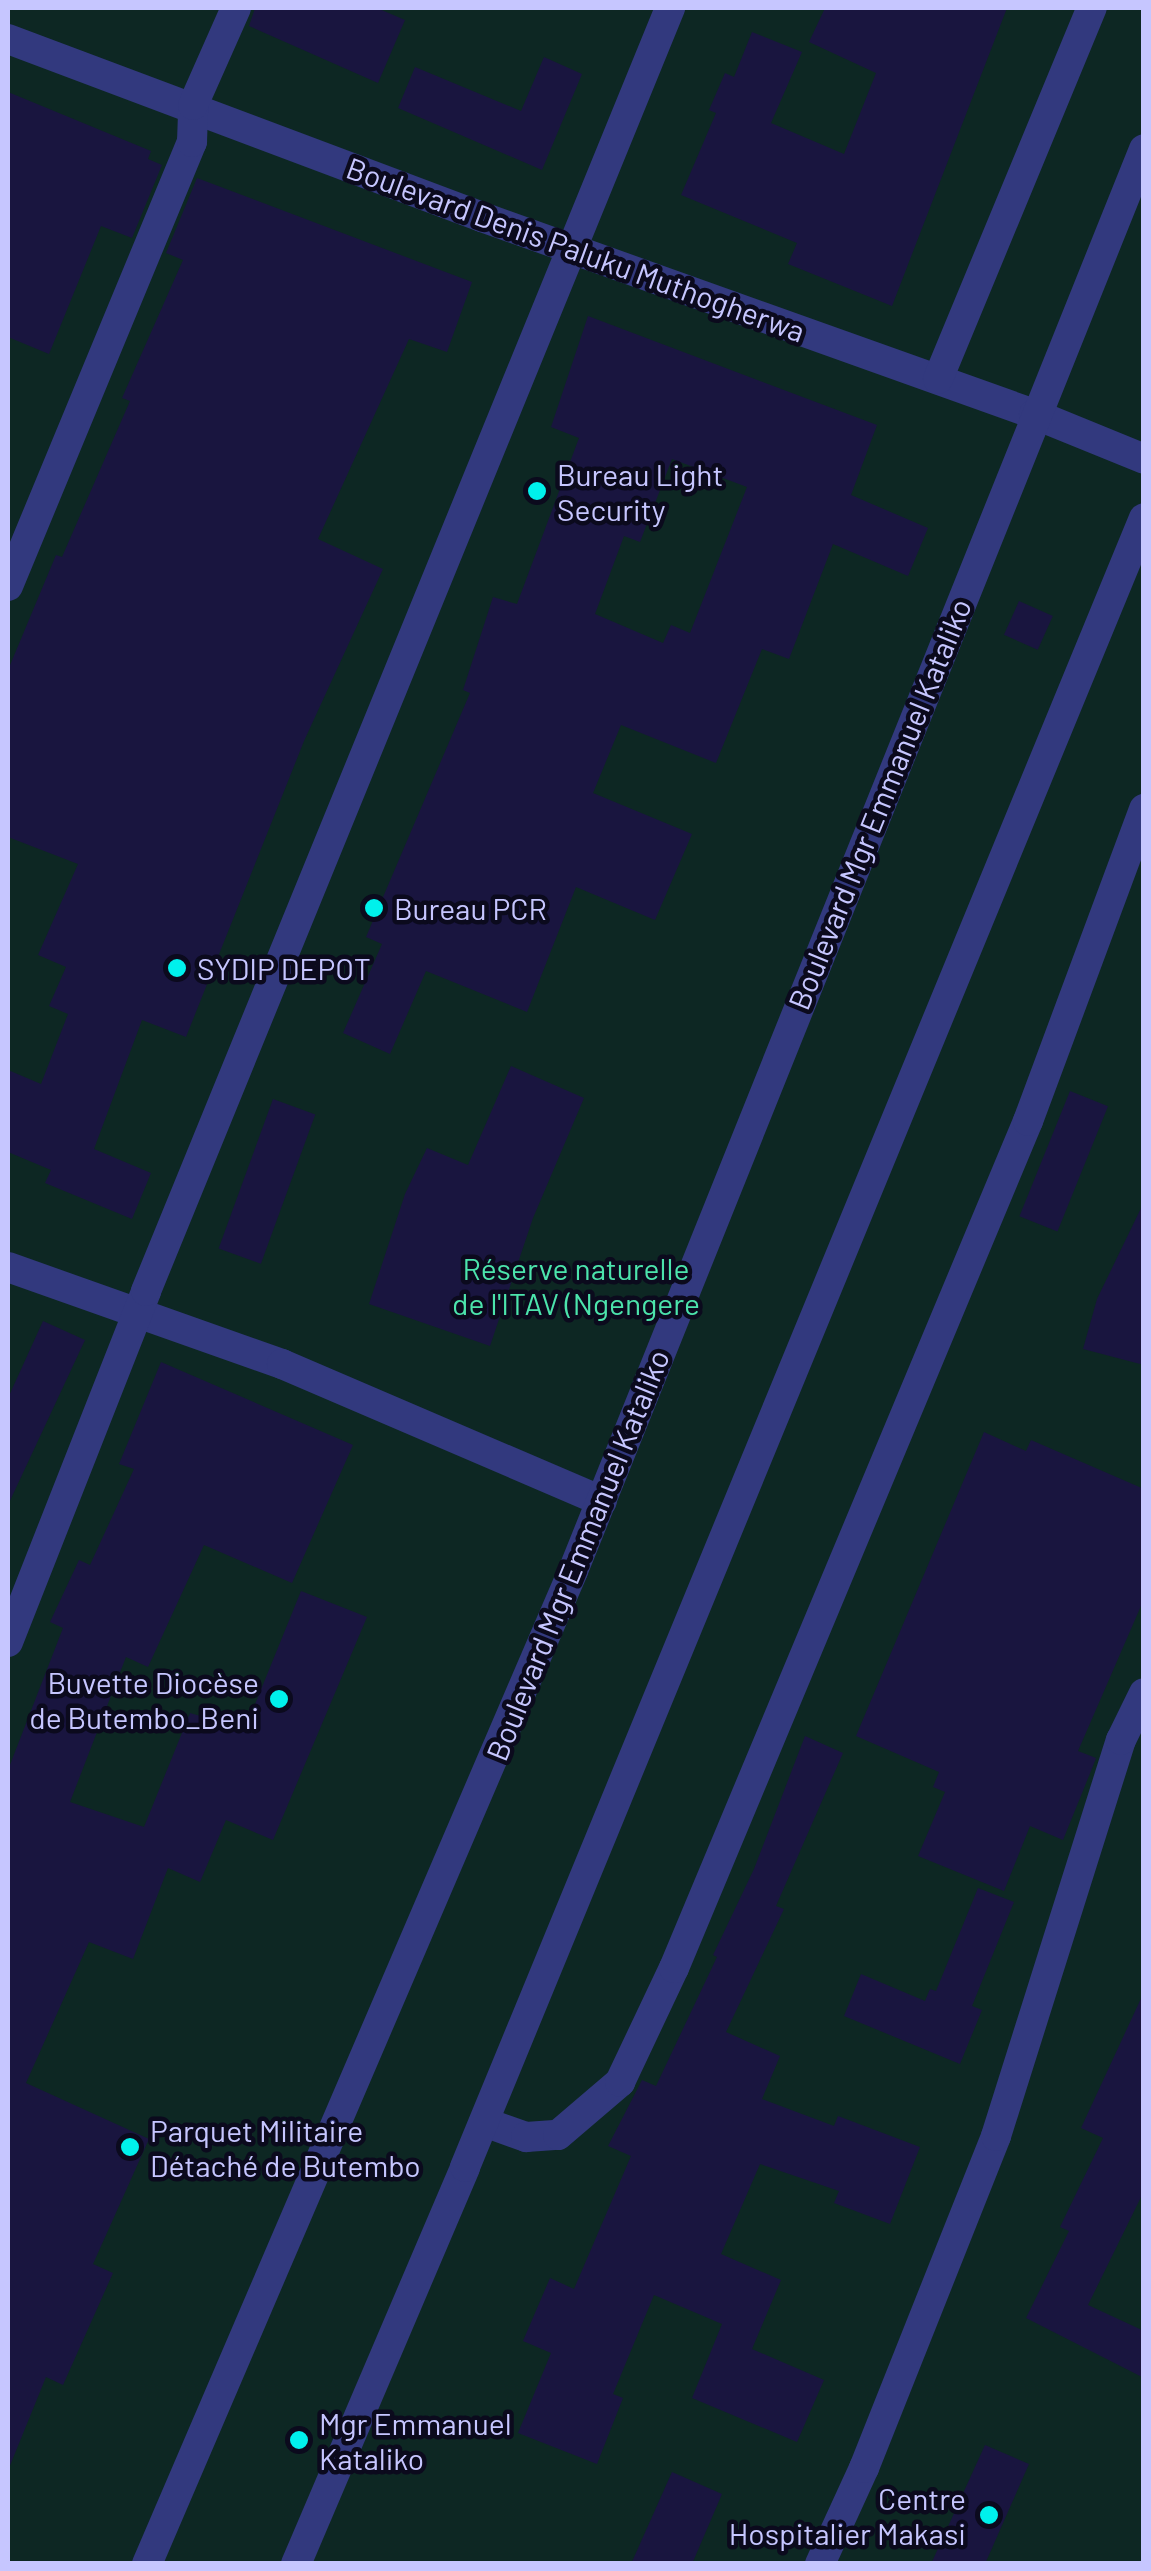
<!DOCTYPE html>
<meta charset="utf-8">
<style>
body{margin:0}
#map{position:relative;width:1151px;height:2571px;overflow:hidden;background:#0b0a1d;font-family:Barlow,sans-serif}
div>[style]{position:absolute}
.green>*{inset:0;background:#0d2723;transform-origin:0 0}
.building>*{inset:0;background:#19153f;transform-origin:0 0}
.minor>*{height:30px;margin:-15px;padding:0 15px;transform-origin:15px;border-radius:15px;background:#32397e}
.dots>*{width:28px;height:28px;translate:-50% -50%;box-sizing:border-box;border:5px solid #0b0a1d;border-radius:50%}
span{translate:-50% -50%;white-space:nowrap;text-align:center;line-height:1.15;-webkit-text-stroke:9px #0b0a1d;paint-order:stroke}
.street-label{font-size:30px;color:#c6c6ff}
.poi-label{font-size:30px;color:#c6c6ff}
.left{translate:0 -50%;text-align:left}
.right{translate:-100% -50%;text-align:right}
.park-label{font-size:30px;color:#4ce4ac}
.frame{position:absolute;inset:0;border:10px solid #c6c6ff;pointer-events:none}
</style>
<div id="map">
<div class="green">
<i style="left:8px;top:8px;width:1135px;height:2555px"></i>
</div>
<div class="building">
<i style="clip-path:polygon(255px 8px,377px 8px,405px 20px,378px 83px,249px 26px)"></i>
<i style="clip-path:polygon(825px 8px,1007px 8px,892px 306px,788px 264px,797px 243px,681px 195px,716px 113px,709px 110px,725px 73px,734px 77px,752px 32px,802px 52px,771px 123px,844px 154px,876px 73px,809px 42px)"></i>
<i style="clip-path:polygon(544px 57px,582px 74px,542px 170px,398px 108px,415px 67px,521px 111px)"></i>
<i style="clip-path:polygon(8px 92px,151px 151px,148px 159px,162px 165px,132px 238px,101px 226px,49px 354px,8px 337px)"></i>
<i style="clip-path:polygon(197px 178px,472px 282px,447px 352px,409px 339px,318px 539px,383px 569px,304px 741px,186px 1037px,142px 1020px,94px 1149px,151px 1173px,132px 1219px,45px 1183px,51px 1170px,8px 1152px,8px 1070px,41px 1084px,68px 1014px,49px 1006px,66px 967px,38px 955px,78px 864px,8px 837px,8px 670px,56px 555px,62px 557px,130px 401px,122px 398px,183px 260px,166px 253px)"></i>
<i style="clip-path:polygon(evenodd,588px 316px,877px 425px,851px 495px,928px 528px,908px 576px,833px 544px,789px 659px,762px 649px,716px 763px,621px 725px,593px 793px,692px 834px,655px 920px,576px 887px,527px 1012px,426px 971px,390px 1054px,343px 1033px,382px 944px,366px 937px,470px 693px,463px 690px,493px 597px,517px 604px,579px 438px,551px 427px,588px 316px,672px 459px,747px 487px,690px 633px,671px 625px,663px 643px,595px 614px,624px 536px,640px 542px,672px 459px)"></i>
<i style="left:1019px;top:601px;width:37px;height:37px;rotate:24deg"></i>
<i style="clip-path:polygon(511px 1066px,584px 1098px,533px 1218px,490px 1346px,369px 1304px,405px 1194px,427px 1148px,468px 1165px)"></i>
<i style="left:1070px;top:1091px;width:41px;height:135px;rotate:22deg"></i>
<i style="left:273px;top:1099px;width:45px;height:159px;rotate:20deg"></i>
<i style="clip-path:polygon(1144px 1202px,1144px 1365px,1083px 1349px,1097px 1299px)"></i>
<i style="clip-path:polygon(43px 1321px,85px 1340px,8px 1505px,8px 1398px)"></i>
<i style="clip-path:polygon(161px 1362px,353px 1445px,292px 1583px,204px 1545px,148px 1667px,126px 1657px,70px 1802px,144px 1827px,190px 1713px,245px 1729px,301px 1591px,367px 1617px,273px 1840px,226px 1820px,200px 1882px,168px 1868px,133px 1959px,89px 1942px,26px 2083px,149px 2139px,93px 2264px,113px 2273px,63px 2385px,46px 2377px,9px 2468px,8px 1770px,63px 1628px,50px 1622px,79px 1560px,90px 1565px,134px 1469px,119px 1464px)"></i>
<i style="clip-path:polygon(984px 1432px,1026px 1451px,1031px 1440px,1144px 1489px,1144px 1599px,1078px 1751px,1096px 1758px,1093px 1766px,1063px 1840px,1030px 1826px,1004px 1891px,918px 1856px,945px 1792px,933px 1787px,939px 1772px,856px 1736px)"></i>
<i style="clip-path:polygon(805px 1736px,843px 1753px,776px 1906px,784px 1909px,726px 2032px,780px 2056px,762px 2099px,834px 2126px,838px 2116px,920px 2147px,890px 2224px,834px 2203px,839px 2191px,760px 2164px,721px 2254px,781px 2280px,752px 2349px,824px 2380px,797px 2442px,692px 2398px,722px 2324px,654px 2295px,613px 2394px,623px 2398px,597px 2464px,518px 2433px,551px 2353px,523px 2341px,550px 2278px,574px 2289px,631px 2156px,608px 2146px,642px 2080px,656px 2086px,717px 1957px,713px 1955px,754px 1869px)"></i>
<i style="clip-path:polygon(978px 1888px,1014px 1902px,972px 2006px,982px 2010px,960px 2064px,844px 2016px,861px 1974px,925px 2001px,930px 1989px,936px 1991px)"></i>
<i style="clip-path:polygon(1144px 1992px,1144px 2191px,1088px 2305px,1144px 2331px,1144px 2378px,1026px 2318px,1069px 2231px,1060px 2227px,1103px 2138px,1081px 2128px)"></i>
<i style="clip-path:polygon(985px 2445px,1029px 2464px,985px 2564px,931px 2564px)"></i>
<i style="clip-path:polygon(672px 2472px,722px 2494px,692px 2564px,631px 2564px)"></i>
</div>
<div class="minor">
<i style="left:8px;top:39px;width:506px;rotate:20.58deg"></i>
<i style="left:482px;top:217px;width:586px;rotate:19.64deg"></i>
<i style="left:1034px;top:414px;width:119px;rotate:22.2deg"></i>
<i style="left:938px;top:379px;width:402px;rotate:-67.5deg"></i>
<i style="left:8px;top:586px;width:481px;rotate:-67.5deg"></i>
<i style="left:192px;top:142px;width:37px;rotate:-88deg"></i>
<i style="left:193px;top:105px;width:106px;rotate:-66.1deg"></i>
<i style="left:8px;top:1267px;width:291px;rotate:19.5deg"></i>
<i style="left:282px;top:1364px;width:348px;rotate:23.2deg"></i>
<i style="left:8px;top:1642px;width:377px;rotate:-68.5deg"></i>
<i style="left:146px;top:1291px;width:1386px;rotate:-67.78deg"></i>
<i style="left:484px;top:2122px;width:45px;rotate:19.7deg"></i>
<i style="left:526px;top:2137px;width:32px;rotate:-4deg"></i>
<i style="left:558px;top:2135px;width:82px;rotate:-40.5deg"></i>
<i style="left:620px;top:2082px;width:126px;rotate:-64.7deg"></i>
<i style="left:674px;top:1968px;width:918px;rotate:-67.32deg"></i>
<i style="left:1028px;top:1121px;width:333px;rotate:-69.6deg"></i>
<i style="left:147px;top:2564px;width:1081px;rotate:-66.78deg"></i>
<i style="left:573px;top:1571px;width:1532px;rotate:-68.12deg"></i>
<i style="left:296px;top:2564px;width:431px;rotate:-66.9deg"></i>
<i style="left:465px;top:2167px;width:1783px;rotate:-67.62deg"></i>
<i style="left:820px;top:2564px;width:106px;rotate:-65.4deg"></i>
<i style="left:864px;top:2468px;width:357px;rotate:-68.3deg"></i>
<i style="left:996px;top:2136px;width:415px;rotate:-72.5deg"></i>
<i style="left:1121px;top:1740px;width:52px;rotate:-63.9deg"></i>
</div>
<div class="dots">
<i style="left:537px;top:491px;background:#00f1ec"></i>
<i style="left:374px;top:908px;background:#00f1ec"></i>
<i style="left:177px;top:968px;background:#00f1ec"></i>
<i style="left:279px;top:1699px;background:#00f1ec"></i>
<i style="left:130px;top:2147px;background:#00f1ec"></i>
<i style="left:299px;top:2440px;background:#00f1ec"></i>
<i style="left:989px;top:2515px;background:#00f1ec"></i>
</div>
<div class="street-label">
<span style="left:576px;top:249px;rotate:20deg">Boulevard Denis Paluku Muthogherwa</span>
<span style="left:879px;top:804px;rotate:-68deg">Boulevard Mgr Emmanuel Kataliko</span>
<span style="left:577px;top:1555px;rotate:-68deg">Boulevard Mgr Emmanuel Kataliko</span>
</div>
<div class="poi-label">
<span class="left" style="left:557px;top:491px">Bureau Light<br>Security</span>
<span class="left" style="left:394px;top:908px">Bureau PCR</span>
<span class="left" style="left:197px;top:968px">SYDIP DEPOT</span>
<span class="right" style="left:259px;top:1699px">Buvette Diocèse<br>de Butembo_Beni</span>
<span class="left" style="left:150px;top:2147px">Parquet Militaire<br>Détaché de Butembo</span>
<span class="left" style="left:319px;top:2440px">Mgr Emmanuel<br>Kataliko</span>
<span class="right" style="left:966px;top:2515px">Centre<br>Hospitalier Makasi</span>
</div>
<div class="park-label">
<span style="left:576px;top:1285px">Réserve naturelle<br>de l'ITAV (Ngengere</span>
</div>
<div class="frame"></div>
</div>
